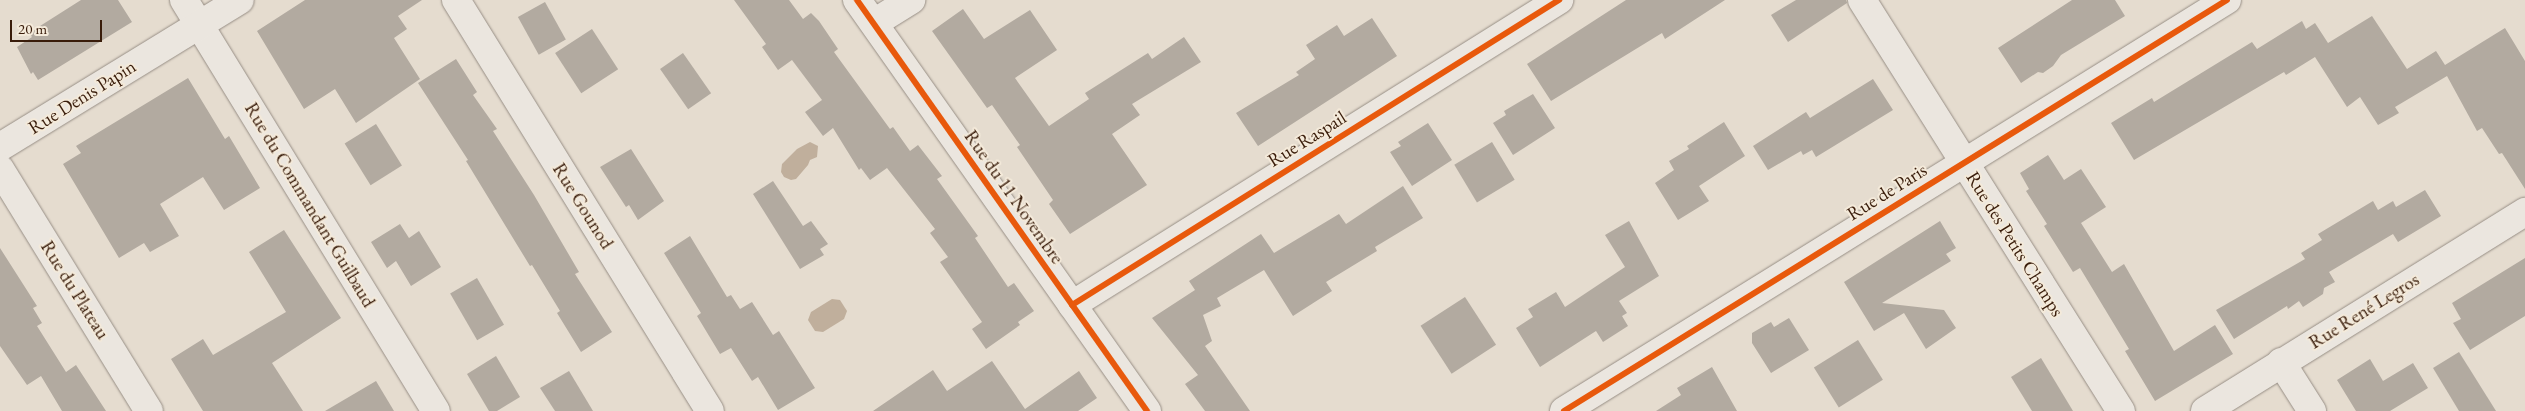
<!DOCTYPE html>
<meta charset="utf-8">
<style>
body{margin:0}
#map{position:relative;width:2525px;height:411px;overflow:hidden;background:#e5dccf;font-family:"EB Garamond",serif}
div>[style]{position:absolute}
.water>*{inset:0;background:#c0af9c}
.building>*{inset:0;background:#b2aaa0;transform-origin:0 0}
.roads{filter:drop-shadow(0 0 1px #978e85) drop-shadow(0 0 1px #978e85)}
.minor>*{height:28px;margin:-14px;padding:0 14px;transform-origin:14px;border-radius:14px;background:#ebe6df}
.cycleway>*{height:6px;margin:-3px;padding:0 3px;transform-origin:3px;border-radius:3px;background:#e8590c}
span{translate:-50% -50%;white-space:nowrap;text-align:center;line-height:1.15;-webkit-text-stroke:4px #f4eada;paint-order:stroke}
.street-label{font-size:19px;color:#391c0a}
.scale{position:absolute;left:10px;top:20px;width:92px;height:22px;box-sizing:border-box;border:2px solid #391c0a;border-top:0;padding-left:6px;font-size:15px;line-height:18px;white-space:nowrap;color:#391c0a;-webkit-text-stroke:4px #f4eada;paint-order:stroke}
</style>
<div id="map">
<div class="water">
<i style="clip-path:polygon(810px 142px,818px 146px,817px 157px,810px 160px,808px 165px,796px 179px,791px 180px,784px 177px,781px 172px,782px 164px,797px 149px)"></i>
<i style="clip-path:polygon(832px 299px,840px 300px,847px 311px,844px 319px,823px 332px,815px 331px,808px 320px,811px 312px)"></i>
</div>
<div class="building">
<i style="clip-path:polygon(81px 0,118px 0,132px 22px,38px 80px,33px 72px,31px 74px,17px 47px,32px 37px,29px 33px)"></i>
<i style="clip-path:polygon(305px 0,422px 0,398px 16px,407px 29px,394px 38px,420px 79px,356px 123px,335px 89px,304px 109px,257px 31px)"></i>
<i style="clip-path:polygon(734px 0,789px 0,803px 19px,811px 13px,819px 21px,838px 49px,834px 52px,890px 129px,893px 127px,910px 151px,918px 145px,942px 176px,937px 179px,978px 236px,975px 238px,1008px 287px,1014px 283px,1034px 311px,1018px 322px,1020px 325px,986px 349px,972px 329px,982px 322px,940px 262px,948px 257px,930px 233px,935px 229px,887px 168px,870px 180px,861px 168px,859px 170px,833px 128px,823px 136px,805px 112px,822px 100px,792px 60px,778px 70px,762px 47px,766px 44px)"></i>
<i style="clip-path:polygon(1626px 0,1725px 0,1665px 39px,1662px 33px,1551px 101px,1527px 64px)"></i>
<i style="clip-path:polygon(1796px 0,1846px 0,1847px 3px,1788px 42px,1771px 15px)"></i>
<i style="clip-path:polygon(2072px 0,2115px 0,2125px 16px,2061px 55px,2053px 66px,2043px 73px,2038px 72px,2021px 83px,1998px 48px)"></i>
<i style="left:545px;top:2px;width:43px;height:31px;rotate:61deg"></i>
<i style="clip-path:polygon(963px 9px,984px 39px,1030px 10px,1057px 50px,1015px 78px,1049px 126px,1089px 99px,1085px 93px,1148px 53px,1152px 59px,1184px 37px,1201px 62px,1132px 104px,1140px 115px,1112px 134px,1147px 185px,1070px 234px,1049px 204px,1053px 200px,1017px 147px,1020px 145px,992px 105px,987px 108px,932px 31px)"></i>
<i style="clip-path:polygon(2372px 16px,2407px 69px,2436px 51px,2445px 65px,2505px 28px,2525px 61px,2525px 189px,2502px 153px,2499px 154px,2482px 128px,2477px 131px,2447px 76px,2395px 107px,2399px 113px,2378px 125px,2360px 97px,2347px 107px,2315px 57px,2286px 75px,2284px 72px,2134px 160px,2111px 123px,2152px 98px,2154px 102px,2252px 42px,2257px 49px,2302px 21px,2306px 29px,2315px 23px,2328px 43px)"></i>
<i style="clip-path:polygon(1372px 18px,1397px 56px,1258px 146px,1236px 113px,1299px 75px,1296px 72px,1315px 59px,1306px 45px,1337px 25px,1344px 36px)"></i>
<i style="left:592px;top:29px;width:48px;height:44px;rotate:57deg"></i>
<i style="left:683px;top:53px;width:49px;height:28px;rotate:55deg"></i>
<i style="clip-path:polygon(456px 59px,477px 92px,473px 95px,497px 129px,493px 131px,534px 195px,579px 272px,575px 274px,612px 332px,581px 352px,557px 313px,560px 311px,532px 265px,530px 266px,466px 161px,468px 160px,418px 83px)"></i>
<i style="clip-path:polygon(188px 78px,225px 139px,229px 136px,260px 188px,224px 210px,203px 177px,160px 204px,179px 236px,150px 252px,144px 243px,119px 258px,63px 164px,81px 153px,76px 146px)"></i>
<i style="clip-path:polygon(1873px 79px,1893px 110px,1816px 157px,1812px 150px,1803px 155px,1801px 151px,1768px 170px,1753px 146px,1806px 112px,1810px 118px)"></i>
<i style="clip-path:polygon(1533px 94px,1555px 128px,1513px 155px,1493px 123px,1506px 115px,1504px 111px)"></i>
<i style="clip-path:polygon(1724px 122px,1745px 156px,1699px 186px,1709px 201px,1678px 220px,1655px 183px,1674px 170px,1669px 161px,1689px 149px,1687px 146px)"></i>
<i style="clip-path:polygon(1428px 123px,1452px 160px,1412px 186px,1390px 152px,1401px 146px,1398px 142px)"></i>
<i style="left:376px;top:124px;width:49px;height:37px;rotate:58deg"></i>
<i style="left:1492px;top:142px;width:44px;height:44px;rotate:59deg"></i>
<i style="clip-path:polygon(631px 149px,664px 201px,638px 220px,629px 205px,626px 207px,600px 167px)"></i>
<i style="clip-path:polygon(2048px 155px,2064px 180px,2081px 169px,2106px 207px,2081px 223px,2112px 272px,2124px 264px,2174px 351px,2215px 325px,2233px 354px,2155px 401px,2125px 351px,2129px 349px,2080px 268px,2073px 272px,2044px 226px,2047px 224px,2026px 191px,2029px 189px,2020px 173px)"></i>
<i style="clip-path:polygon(773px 181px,803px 226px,811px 221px,828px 244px,820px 249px,824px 255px,800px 269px,753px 194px)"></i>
<i style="clip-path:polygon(1403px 186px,1423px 218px,1375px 247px,1377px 251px,1326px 282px,1332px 291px,1293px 316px,1264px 270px,1217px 298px,1221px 306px,1203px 315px,1212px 341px,1205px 346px,1250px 411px,1205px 411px,1185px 384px,1198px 375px,1152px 318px,1195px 290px,1189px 281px,1261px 234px,1274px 253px,1339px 214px,1346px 224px)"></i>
<i style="clip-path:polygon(2425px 190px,2441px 216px,2398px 242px,2393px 234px,2329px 272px,2335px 282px,2324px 288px,2323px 294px,2303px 307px,2299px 301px,2288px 309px,2287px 306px,2234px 339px,2216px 310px,2305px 259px,2301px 253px,2322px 240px,2318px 234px,2373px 201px,2378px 210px,2393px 201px,2396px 207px)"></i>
<i style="clip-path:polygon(1629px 221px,1659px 276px,1619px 301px,1627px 313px,1622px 316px,1628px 326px,1603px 342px,1596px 331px,1540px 367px,1516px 328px,1533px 317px,1528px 309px,1556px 292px,1565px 307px,1625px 267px,1605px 235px)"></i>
<i style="clip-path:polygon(1940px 221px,1956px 248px,1946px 254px,1951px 261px,1882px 303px,1944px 310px,1956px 328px,1926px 349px,1904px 313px,1874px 331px,1844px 282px)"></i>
<i style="clip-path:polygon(400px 224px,409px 238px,419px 231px,441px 267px,411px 286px,396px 261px,387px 268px,371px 242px)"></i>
<i style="clip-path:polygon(284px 230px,341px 318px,272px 363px,303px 411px,203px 411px,171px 359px,203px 339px,213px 355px,286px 312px,249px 252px)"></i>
<i style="clip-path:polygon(690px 236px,727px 297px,731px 295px,740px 309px,752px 302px,773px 335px,779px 331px,815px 388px,778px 410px,758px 377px,752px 381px,731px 348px,720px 354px,697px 316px,701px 313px,664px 253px)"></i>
<i style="clip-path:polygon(0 248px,37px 306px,33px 308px,42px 323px,37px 326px,66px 372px,76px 365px,106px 411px,62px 411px,41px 376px,27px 385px,0 346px)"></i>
<i style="clip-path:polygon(2525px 258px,2525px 316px,2470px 350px,2453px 323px,2461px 319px,2452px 303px)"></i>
<i style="left:477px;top:278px;width:54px;height:31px;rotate:60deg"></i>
<i style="left:1465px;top:297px;width:57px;height:53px;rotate:57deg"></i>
<i style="clip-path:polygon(1789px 318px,1809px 350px,1771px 373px,1752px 343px,1752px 333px,1771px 322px,1774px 327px)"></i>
<i style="left:1858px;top:340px;width:47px;height:52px;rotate:58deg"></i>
<i style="clip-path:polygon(2459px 352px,2496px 411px,2459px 411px,2433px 368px)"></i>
<i style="clip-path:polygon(496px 356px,520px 397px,497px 411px,489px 411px,467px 374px)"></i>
<i style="clip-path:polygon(2041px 358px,2073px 411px,2032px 411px,2011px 377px)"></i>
<i style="clip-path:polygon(2370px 359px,2383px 381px,2413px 363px,2428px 388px,2390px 411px,2356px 411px,2337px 380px)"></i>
<i style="clip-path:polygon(992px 361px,1025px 409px,1079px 371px,1097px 398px,1078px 411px,873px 411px,933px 370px,947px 391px)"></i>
<i style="clip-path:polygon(1712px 367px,1737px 411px,1656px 411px,1681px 395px,1677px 388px)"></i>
<i style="clip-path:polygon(569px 371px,593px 411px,555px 411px,540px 388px)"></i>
<i style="clip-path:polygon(376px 381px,394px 411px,325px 411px)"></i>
</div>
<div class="roads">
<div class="minor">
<i style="left:184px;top:0;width:482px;rotate:58.5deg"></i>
<i style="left:456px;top:0;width:483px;rotate:58.3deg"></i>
<i style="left:857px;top:0;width:503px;rotate:54.79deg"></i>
<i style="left:1862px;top:0;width:486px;rotate:57.8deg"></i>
<i style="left:874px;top:23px;width:44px;rotate:-31.9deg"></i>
<i style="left:0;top:147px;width:281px;rotate:-31.5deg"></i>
<i style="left:0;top:169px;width:284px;rotate:58.4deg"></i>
<i style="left:1072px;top:305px;width:575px;rotate:-32.06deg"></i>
<i style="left:2281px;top:362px;width:58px;rotate:57.7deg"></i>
<i style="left:1564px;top:411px;width:780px;rotate:-31.8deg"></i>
<i style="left:2205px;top:411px;width:377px;rotate:-31.9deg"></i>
</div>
</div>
<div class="cycleway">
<i style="left:857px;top:0;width:503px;rotate:54.79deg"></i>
<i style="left:1072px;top:305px;width:575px;rotate:-32.06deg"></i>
<i style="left:1564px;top:411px;width:780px;rotate:-31.8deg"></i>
</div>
<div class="street-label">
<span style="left:82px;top:97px;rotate:-32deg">Rue Denis Papin</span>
<span style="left:1307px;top:139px;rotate:-32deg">Rue Raspail</span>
<span style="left:1887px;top:192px;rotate:-32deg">Rue de Paris</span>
<span style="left:1014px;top:197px;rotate:55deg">Rue du 11 Novembre</span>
<span style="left:310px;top:205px;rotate:59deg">Rue du Commandant Guilbaud</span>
<span style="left:583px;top:206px;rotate:58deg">Rue Gounod</span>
<span style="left:2015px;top:244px;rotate:58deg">Rue des Petits Champs</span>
<span style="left:75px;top:290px;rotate:58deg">Rue du Plateau</span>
<span style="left:2364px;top:311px;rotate:-32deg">Rue René Legros</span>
</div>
<div class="scale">20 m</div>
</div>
